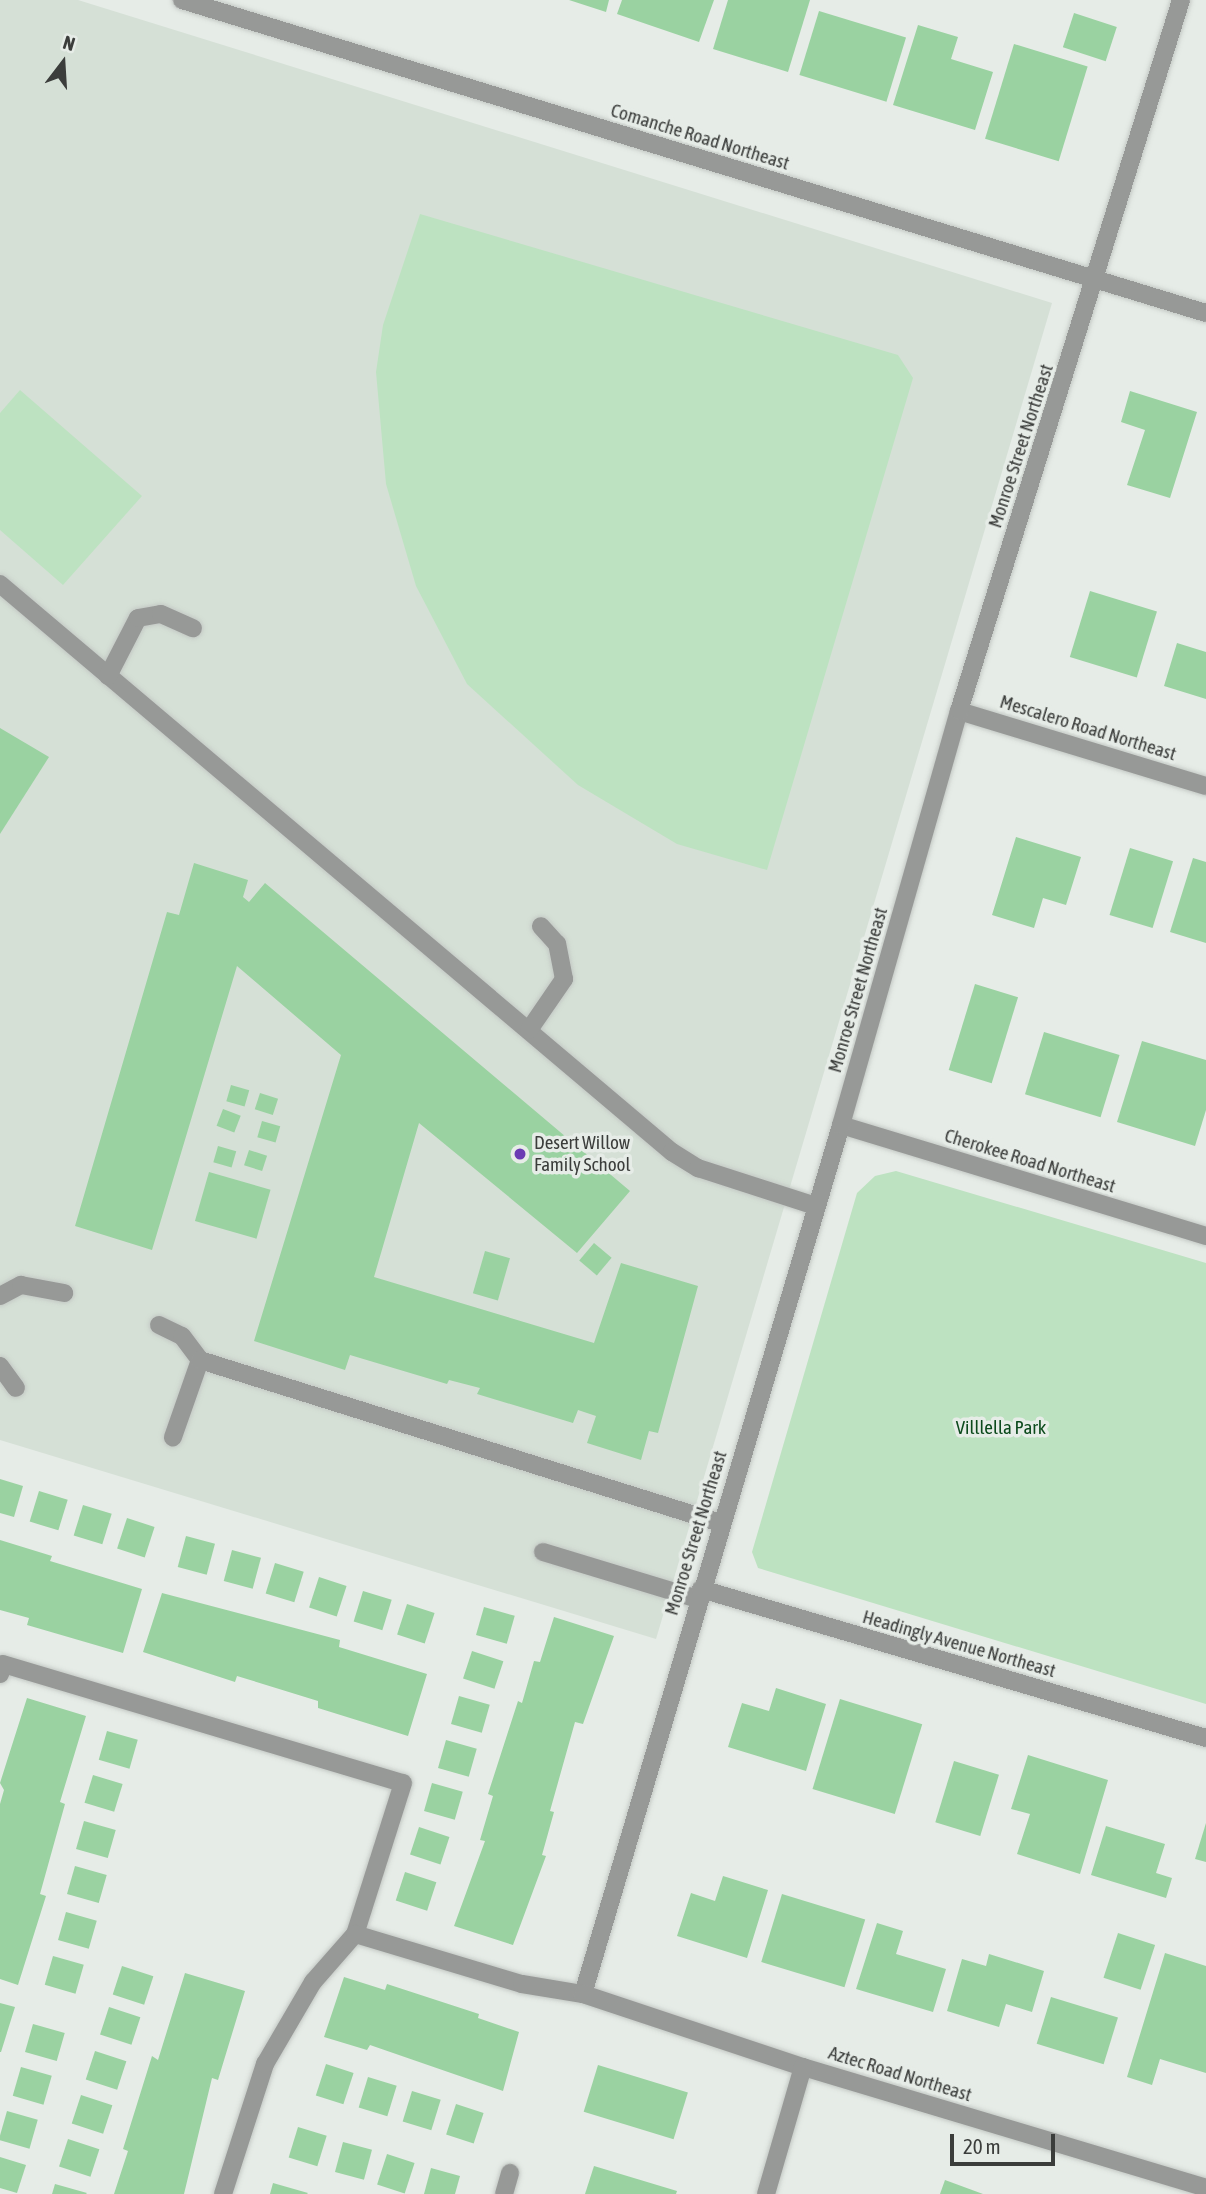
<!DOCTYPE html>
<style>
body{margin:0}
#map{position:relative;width:1206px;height:2194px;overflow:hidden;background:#e6ece7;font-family:"Asap Condensed",sans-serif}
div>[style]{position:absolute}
.built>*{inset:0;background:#d5e0d6}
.green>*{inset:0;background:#bde2c1}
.building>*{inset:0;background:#9ad2a1;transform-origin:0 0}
.roads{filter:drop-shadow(0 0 2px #c4c9c5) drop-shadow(0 0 2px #c4c9c5)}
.minor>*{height:18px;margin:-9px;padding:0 9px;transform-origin:9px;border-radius:9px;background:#979997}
.dots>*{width:19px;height:19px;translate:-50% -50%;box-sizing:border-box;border:4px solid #e6ece7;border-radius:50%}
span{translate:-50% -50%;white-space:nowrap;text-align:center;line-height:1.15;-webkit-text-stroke:7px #e6ece7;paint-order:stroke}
.street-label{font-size:19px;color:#3b3d3b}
.poi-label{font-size:19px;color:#3b3d3b}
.left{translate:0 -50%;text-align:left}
.park-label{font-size:19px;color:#0c4a1c}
.north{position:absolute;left:28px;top:28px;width:70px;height:70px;-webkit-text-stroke:5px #e6ece7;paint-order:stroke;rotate:17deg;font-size:19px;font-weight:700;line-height:28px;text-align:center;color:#3b3d3b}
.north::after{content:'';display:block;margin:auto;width:24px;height:32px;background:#3b3d3b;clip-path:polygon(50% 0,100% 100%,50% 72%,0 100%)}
.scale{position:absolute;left:950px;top:2134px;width:105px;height:32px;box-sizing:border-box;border:4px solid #3b3d3b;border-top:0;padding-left:9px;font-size:21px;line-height:24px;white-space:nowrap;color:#3b3d3b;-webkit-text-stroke:5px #e6ece7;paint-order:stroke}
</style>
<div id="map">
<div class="built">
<i style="clip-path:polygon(0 0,78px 0,1052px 303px,656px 1639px,0 1440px)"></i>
</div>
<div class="green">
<i style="clip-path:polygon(420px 214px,898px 355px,913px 378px,767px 870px,677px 844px,578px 785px,467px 684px,416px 586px,386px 484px,376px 372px,383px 325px)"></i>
<i style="clip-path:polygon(20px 390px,142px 496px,63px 585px,0 530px,0 413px)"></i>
<i style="clip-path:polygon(896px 1171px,1206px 1263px,1206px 1704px,758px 1568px,752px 1552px,857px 1193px,875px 1176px)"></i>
</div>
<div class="building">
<i style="clip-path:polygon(569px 0,609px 0,606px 12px)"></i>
<i style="clip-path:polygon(622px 0,714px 0,699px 42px,617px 14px)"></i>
<i style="clip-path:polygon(728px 0,810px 0,788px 72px,713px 49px)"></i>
<i style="left:819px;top:11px;width:91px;height:67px;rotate:17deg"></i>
<i style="left:1074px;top:13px;width:45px;height:36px;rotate:18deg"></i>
<i style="clip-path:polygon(918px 25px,958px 37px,951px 59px,993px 72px,975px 130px,893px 105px)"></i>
<i style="left:1014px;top:44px;width:77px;height:99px;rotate:17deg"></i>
<i style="clip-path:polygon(1130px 391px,1197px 412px,1170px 498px,1127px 485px,1145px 430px,1121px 422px)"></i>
<i style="left:1090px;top:591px;width:70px;height:69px;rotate:17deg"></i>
<i style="clip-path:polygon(1177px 643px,1206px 652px,1206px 699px,1164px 686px)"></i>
<i style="clip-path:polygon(0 728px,49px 757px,0 834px)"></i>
<i style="clip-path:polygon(1016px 837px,1081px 857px,1066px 905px,1043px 898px,1034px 928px,992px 915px)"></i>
<i style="left:1130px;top:848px;width:45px;height:70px;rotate:17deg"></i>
<i style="clip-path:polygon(1193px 858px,1206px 862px,1206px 943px,1170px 932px)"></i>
<i style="clip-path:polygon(194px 863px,248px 880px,243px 897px,249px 902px,265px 883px,630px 1191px,577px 1253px,419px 1123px,374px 1277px,594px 1343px,621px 1263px,698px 1286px,658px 1433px,649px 1431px,641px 1460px,587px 1443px,596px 1416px,578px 1410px,573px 1423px,477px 1394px,480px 1388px,449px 1380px,447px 1384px,350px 1355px,345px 1370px,254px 1341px,341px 1055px,237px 966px,152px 1250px,75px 1226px,167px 912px,179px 915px)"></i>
<i style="left:975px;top:984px;width:45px;height:90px;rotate:17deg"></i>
<i style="left:1044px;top:1032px;width:79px;height:65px;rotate:17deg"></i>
<i style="clip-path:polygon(1142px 1041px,1206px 1060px,1206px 1110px,1195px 1146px,1117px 1122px)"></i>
<i style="left:231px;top:1085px;width:19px;height:17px;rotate:16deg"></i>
<i style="left:260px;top:1093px;width:19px;height:17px;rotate:18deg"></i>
<i style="left:223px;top:1109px;width:19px;height:18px;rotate:21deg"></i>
<i style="left:262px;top:1121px;width:19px;height:17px;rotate:16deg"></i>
<i style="left:218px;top:1146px;width:19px;height:17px;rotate:16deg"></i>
<i style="left:249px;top:1150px;width:19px;height:16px;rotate:18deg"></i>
<i style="left:209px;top:1172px;width:64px;height:51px;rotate:16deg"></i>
<i style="left:594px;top:1243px;width:23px;height:23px;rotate:40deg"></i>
<i style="left:485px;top:1251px;width:26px;height:44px;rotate:16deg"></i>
<i style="clip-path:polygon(0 1479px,23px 1486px,14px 1517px,0 1513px)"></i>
<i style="left:39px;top:1491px;width:30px;height:32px;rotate:17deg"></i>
<i style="left:83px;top:1505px;width:30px;height:32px;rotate:17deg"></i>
<i style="left:127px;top:1518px;width:29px;height:32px;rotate:18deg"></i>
<i style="left:186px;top:1536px;width:30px;height:32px;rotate:15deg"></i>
<i style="clip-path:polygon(0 1540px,52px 1556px,50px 1561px,142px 1589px,123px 1653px,27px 1625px,29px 1618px,0 1610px)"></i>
<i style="left:232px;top:1550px;width:30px;height:32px;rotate:15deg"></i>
<i style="left:275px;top:1563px;width:30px;height:32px;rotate:17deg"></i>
<i style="left:319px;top:1577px;width:29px;height:32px;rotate:18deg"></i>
<i style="left:363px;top:1591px;width:30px;height:32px;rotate:17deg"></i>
<i style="clip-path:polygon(162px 1593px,340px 1640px,339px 1647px,427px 1674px,408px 1736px,318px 1708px,318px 1701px,237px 1676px,235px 1682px,143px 1652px)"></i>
<i style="left:407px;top:1604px;width:29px;height:32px;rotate:18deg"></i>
<i style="left:484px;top:1607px;width:32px;height:29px;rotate:16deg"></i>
<i style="clip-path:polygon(554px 1617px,614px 1636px,583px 1724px,575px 1722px,550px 1811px,554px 1812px,542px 1855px,546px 1856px,513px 1945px,454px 1926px,485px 1841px,480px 1840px,493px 1796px,488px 1794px,518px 1701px,522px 1703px,534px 1661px,540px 1662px)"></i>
<i style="left:472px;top:1651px;width:33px;height:29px;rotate:18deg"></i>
<i style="clip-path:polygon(776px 1688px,826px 1704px,806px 1771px,728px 1747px,742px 1703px,769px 1711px)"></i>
<i style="left:459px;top:1696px;width:32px;height:29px;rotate:16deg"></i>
<i style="clip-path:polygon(27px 1698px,86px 1716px,60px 1802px,65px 1804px,40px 1894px,46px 1896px,18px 1985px,0 1979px,0 1804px,4px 1790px,0 1783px)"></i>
<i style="left:840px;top:1699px;width:86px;height:94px;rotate:17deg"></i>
<i style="left:107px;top:1731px;width:32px;height:30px;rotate:16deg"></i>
<i style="left:446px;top:1740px;width:32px;height:29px;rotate:16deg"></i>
<i style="clip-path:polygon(1028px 1755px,1108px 1780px,1080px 1874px,1017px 1854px,1030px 1814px,1011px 1809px)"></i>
<i style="left:954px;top:1761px;width:47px;height:64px;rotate:17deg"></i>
<i style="left:93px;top:1775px;width:31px;height:29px;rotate:17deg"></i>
<i style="left:432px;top:1783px;width:32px;height:29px;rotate:16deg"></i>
<i style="left:84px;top:1821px;width:33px;height:29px;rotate:16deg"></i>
<i style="clip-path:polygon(1206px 1823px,1206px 1862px,1195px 1859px)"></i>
<i style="clip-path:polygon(1106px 1826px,1165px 1844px,1156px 1873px,1172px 1878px,1166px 1898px,1091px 1875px)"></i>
<i style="left:419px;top:1827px;width:32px;height:29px;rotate:18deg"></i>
<i style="left:75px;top:1866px;width:33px;height:29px;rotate:16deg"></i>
<i style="left:405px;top:1872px;width:33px;height:30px;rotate:18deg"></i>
<i style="clip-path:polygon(723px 1876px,768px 1890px,747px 1958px,677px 1936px,691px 1893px,715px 1901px)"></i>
<i style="left:782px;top:1894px;width:87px;height:71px;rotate:17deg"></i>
<i style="left:66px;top:1912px;width:32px;height:29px;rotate:16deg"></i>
<i style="clip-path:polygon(877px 1923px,903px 1931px,896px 1954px,946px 1969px,933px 2012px,856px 1989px)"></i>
<i style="left:1118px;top:1933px;width:39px;height:47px;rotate:18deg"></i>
<i style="clip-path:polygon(1165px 1953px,1206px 1966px,1206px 2073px,1160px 2059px,1152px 2085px,1127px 2077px)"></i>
<i style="clip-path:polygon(989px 1954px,1044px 1971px,1032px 2012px,1006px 2004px,999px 2027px,947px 2011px,962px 1959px,986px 1966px)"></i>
<i style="left:53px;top:1956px;width:32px;height:30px;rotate:16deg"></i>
<i style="left:122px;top:1966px;width:33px;height:30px;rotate:18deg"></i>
<i style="clip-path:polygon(185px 1973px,245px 1991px,218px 2080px,212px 2078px,184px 2194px,114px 2194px,128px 2151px,123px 2149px,152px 2056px,158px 2060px)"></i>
<i style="clip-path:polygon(344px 1977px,385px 1990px,387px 1984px,479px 2014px,478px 2018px,519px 2032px,503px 2091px,370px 2045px,367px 2050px,324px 2037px)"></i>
<i style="left:1051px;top:1997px;width:70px;height:49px;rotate:17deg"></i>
<i style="clip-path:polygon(0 2003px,15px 2007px,1px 2052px,0 2052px)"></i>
<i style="left:109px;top:2007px;width:33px;height:29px;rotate:18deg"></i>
<i style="left:33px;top:2024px;width:33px;height:29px;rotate:16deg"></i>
<i style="left:95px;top:2051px;width:33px;height:30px;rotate:18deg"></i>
<i style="left:326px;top:2064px;width:29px;height:33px;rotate:18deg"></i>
<i style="left:598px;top:2065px;width:94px;height:49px;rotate:17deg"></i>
<i style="left:21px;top:2067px;width:32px;height:30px;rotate:16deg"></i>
<i style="left:368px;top:2077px;width:30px;height:32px;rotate:17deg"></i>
<i style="left:412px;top:2091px;width:30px;height:32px;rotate:17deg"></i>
<i style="left:81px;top:2095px;width:33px;height:30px;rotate:18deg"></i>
<i style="left:456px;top:2104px;width:29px;height:32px;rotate:18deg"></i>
<i style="left:7px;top:2111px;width:32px;height:30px;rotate:16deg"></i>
<i style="left:298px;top:2127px;width:30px;height:32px;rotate:17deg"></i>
<i style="left:68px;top:2139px;width:33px;height:29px;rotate:18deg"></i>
<i style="left:343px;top:2142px;width:30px;height:31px;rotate:15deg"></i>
<i style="left:387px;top:2154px;width:29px;height:32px;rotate:18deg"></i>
<i style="clip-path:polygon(0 2157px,26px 2165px,17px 2193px,0 2188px)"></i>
<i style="clip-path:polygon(594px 2166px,677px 2191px,676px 2194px,585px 2194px)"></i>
<i style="clip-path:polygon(431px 2168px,460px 2176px,455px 2194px,424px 2194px)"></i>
<i style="clip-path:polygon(945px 2180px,983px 2194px,940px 2194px)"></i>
<i style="clip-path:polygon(273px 2183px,308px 2193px,307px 2194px,270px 2194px)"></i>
<i style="clip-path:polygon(55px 2184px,87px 2193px,86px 2194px,52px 2194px)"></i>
</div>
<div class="roads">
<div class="minor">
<i style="left:182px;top:0;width:1071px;rotate:17deg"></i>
<i style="left:0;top:584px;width:880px;rotate:40.21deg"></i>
<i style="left:672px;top:1152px;width:31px;rotate:32deg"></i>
<i style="left:698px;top:1168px;width:124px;rotate:17.9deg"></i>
<i style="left:108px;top:676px;width:65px;rotate:-62.7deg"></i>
<i style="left:138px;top:618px;width:23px;rotate:-10deg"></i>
<i style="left:161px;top:614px;width:35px;rotate:24deg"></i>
<i style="left:959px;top:711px;width:258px;rotate:16.9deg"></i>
<i style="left:529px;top:1030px;width:62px;rotate:-55.5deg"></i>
<i style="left:564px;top:979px;width:36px;rotate:-101deg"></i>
<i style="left:557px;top:944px;width:24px;rotate:-132deg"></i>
<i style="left:841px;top:1125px;width:382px;rotate:16.9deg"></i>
<i style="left:0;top:1296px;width:24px;rotate:-28deg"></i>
<i style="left:21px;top:1285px;width:44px;rotate:10.5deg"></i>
<i style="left:159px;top:1325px;width:25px;rotate:26deg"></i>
<i style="left:182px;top:1336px;width:30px;rotate:53deg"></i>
<i style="left:200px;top:1360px;width:82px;rotate:109.3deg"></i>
<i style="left:200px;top:1360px;width:545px;rotate:17.4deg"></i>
<i style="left:0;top:1366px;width:27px;rotate:54deg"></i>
<i style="left:543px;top:1552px;width:162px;rotate:16.9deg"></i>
<i style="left:701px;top:1589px;width:527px;rotate:16.44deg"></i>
<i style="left:0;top:1674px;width:10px;rotate:-73deg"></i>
<i style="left:3px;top:1664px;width:417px;rotate:16.6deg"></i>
<i style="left:403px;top:1783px;width:158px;rotate:107.6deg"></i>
<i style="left:583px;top:1994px;width:906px;rotate:-73.46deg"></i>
<i style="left:841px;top:1125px;width:430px;rotate:-74.1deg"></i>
<i style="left:959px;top:711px;width:745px;rotate:-72.66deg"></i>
<i style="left:223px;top:2194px;width:137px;rotate:-72.1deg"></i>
<i style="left:265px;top:2064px;width:95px;rotate:-59.7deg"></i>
<i style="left:313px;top:1982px;width:64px;rotate:-48.8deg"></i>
<i style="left:355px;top:1934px;width:174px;rotate:16.7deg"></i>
<i style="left:522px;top:1984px;width:62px;rotate:9.3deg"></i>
<i style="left:583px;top:1994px;width:232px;rotate:18.4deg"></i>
<i style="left:803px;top:2067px;width:421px;rotate:16.7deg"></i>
<i style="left:504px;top:2194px;width:22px;rotate:-74deg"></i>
<i style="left:766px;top:2194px;width:132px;rotate:-73.8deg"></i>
</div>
</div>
<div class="dots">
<i style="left:520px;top:1154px;background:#6b3bb3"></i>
</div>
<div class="street-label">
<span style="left:700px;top:137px;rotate:17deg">Comanche Road Northeast</span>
<span style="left:1021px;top:446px;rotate:-72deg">Monroe Street Northeast</span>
<span style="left:1088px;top:728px;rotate:17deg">Mescalero Road Northeast</span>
<span style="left:858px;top:990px;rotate:-74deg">Monroe Street Northeast</span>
<span style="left:1030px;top:1161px;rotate:17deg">Cherokee Road Northeast</span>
<span style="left:696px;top:1533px;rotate:-73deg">Monroe Street Northeast</span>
<span style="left:959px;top:1644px;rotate:16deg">Headingly Avenue Northeast</span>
<span style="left:900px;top:2074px;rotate:17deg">Aztec Road Northeast</span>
</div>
<div class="poi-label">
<span class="left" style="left:534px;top:1154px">Desert Willow<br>Family School</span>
</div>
<div class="park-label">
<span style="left:1001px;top:1428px">Villlella Park</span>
</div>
<div class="north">N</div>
<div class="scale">20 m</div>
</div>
